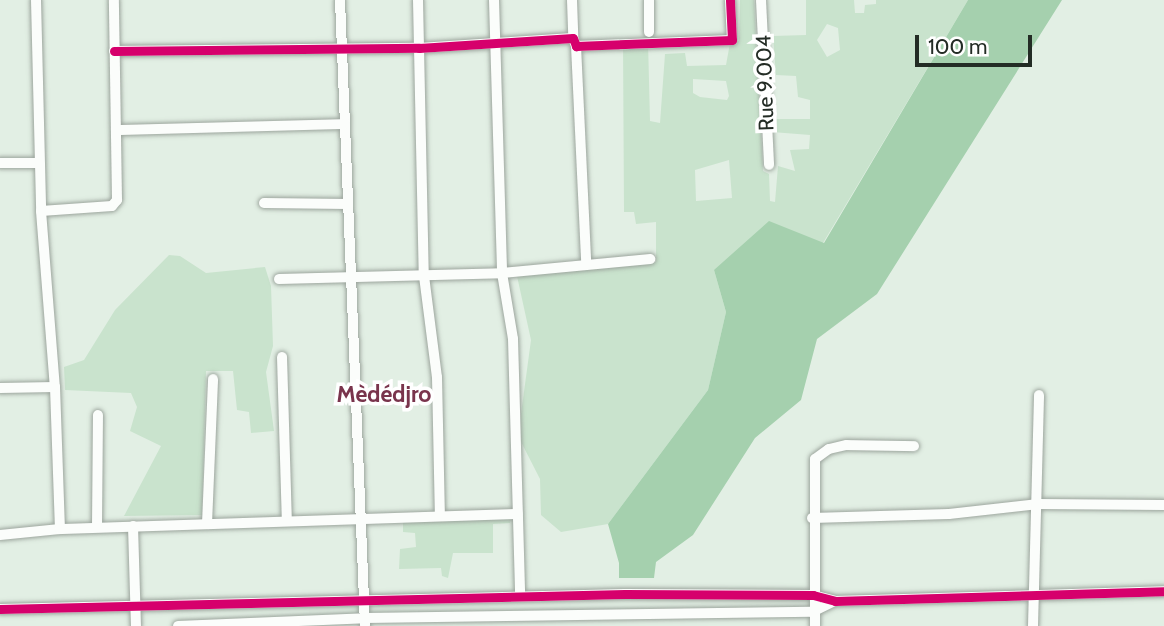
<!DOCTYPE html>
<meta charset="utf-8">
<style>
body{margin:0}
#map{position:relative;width:1164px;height:626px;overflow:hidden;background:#e2efe4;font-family:Cabin,sans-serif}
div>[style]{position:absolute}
.green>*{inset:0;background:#c9e3cd}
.water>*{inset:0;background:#a5d0ae}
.roads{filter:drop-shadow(0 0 2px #9ca59d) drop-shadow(0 0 2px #9ca59d)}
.minor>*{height:10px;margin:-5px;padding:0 5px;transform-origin:5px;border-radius:5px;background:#fbfdfb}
.cycleway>*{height:9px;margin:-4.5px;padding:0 4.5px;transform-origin:4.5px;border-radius:4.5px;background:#d6006c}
span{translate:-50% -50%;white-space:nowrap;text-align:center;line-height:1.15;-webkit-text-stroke:7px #fff;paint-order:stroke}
.street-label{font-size:21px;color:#232c25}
.neighbourhood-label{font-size:23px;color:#79344c;font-weight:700}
.scale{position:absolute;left:915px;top:35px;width:117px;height:32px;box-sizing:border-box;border:4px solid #232c25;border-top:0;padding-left:9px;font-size:21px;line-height:24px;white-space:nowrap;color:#232c25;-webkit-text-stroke:5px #fff;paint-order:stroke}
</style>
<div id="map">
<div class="green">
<i style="clip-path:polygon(evenodd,740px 0,754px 0,763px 171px,769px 174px,770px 201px,775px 202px,778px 166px,795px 171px,790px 150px,809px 149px,810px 135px,772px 132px,772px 119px,810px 119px,810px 100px,798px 97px,796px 76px,776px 75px,773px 36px,806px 35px,806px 0,854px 0,855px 13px,864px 13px,865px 5px,876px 4px,876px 0,968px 0,823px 243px,714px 270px,726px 312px,708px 390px,608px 524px,561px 532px,541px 515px,540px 479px,518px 436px,531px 340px,517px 276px,656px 262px,656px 222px,636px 224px,634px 212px,624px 212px,623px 43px,648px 41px,650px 121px,660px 123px,665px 54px,685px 53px,687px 66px,726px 65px,730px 43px,739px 41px,740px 0,827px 24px,838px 28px,840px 50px,827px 57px,817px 40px,827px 24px,740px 0,693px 79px,726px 81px,729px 96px,727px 100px,700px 97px,693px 93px,693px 79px,740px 0,729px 160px,732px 198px,696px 201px,695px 170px,729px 160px)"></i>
<i style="clip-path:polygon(169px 255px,180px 256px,206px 273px,265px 267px,271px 286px,273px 346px,266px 372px,274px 431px,251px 433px,249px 412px,237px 410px,233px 371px,206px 371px,202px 515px,124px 516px,161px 446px,130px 431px,137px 407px,131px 393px,65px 390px,64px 367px,84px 360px,115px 310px)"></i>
<i style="clip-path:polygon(511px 518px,510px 523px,493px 524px,493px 553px,453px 553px,448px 578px,442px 576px,441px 568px,399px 569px,400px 549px,416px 547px,415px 533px,403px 532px,403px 521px)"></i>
</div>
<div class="water">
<i style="clip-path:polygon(968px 0,1062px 0,877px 294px,817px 339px,801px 400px,755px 438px,693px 535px,656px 562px,654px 578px,619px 578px,619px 563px,608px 524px,708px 390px,726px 312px,714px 270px,769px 221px,824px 243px)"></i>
</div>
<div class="roads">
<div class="minor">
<i style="left:36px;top:0;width:211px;rotate:88.6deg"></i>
<i style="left:41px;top:211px;width:177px;rotate:85.5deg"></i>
<i style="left:55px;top:387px;width:142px;rotate:88deg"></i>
<i style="left:340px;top:0;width:626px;rotate:87.71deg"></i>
<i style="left:418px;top:0;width:276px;rotate:88.8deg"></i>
<i style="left:424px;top:276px;width:102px;rotate:82.7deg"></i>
<i style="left:437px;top:377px;width:139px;rotate:88.8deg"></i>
<i style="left:494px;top:0;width:273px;rotate:88.3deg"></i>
<i style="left:502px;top:273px;width:67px;rotate:80.5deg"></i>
<i style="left:513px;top:339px;width:257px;rotate:88.4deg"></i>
<i style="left:572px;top:0;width:38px;rotate:88deg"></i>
<i style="left:649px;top:0;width:32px;rotate:90deg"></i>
<i style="left:761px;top:0;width:165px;rotate:87.2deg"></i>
<i style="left:576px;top:46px;width:216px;rotate:87.3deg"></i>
<i style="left:114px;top:51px;width:305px;rotate:-0.6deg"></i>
<i style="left:419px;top:48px;width:154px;rotate:-3.7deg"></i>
<i style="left:573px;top:38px;width:9px;rotate:69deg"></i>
<i style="left:576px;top:46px;width:156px;rotate:-2.2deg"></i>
<i style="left:732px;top:40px;width:40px;rotate:-92.9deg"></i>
<i style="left:116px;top:130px;width:229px;rotate:-1.5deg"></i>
<i style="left:0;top:163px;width:39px"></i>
<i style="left:264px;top:203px;width:84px;rotate:0.7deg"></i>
<i style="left:41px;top:211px;width:71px;rotate:-4deg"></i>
<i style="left:112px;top:206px;width:8px;rotate:-50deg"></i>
<i style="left:117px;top:200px;width:200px;rotate:-90.9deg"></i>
<i style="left:279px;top:279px;width:223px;rotate:-1.5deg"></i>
<i style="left:502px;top:273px;width:149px;rotate:-5.4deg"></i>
<i style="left:282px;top:357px;width:164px;rotate:88.3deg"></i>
<i style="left:0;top:388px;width:55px;rotate:-1deg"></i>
<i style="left:812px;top:518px;width:137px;rotate:-1.7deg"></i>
<i style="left:949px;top:514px;width:90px;rotate:-6.4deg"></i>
<i style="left:1038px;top:504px;width:126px;rotate:0.5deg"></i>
<i style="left:207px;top:524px;width:145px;rotate:-87.6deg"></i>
<i style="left:133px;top:526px;width:100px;rotate:88.3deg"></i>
<i style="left:97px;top:527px;width:112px;rotate:-89.5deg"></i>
<i style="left:0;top:535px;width:60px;rotate:-5.7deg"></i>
<i style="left:60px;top:529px;width:458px;rotate:-1.9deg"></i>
<i style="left:0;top:609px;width:625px;rotate:-1.37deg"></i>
<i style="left:625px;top:594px;width:188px;rotate:0.3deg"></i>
<i style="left:813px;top:595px;width:23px;rotate:15deg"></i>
<i style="left:835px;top:601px;width:329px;rotate:-1.7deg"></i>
<i style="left:178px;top:626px;width:187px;rotate:-2.4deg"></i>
<i style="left:365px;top:618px;width:447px;rotate:-0.8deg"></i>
<i style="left:812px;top:612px;width:25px;rotate:-26deg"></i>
<i style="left:815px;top:626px;width:167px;rotate:-90deg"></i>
<i style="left:815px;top:459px;width:17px;rotate:-36deg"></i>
<i style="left:829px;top:449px;width:18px;rotate:-13deg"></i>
<i style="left:847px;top:445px;width:67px;rotate:0.9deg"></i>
<i style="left:1033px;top:626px;width:231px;rotate:-88.5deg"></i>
</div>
</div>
<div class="cycleway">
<i style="left:114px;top:51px;width:305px;rotate:-0.6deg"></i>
<i style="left:419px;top:48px;width:154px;rotate:-3.7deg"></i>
<i style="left:573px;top:38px;width:9px;rotate:69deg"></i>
<i style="left:576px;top:46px;width:156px;rotate:-2.2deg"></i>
<i style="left:732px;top:40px;width:40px;rotate:-92.9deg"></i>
<i style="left:0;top:609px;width:625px;rotate:-1.37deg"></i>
<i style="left:625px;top:594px;width:188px;rotate:0.3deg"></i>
<i style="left:813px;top:595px;width:23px;rotate:15deg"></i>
<i style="left:835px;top:601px;width:329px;rotate:-1.7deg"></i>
</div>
<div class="street-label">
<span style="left:765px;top:83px;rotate:-92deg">Rue 9.004</span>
</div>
<div class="neighbourhood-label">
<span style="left:384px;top:394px">Mèdédjro</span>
</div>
<div class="scale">100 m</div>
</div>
